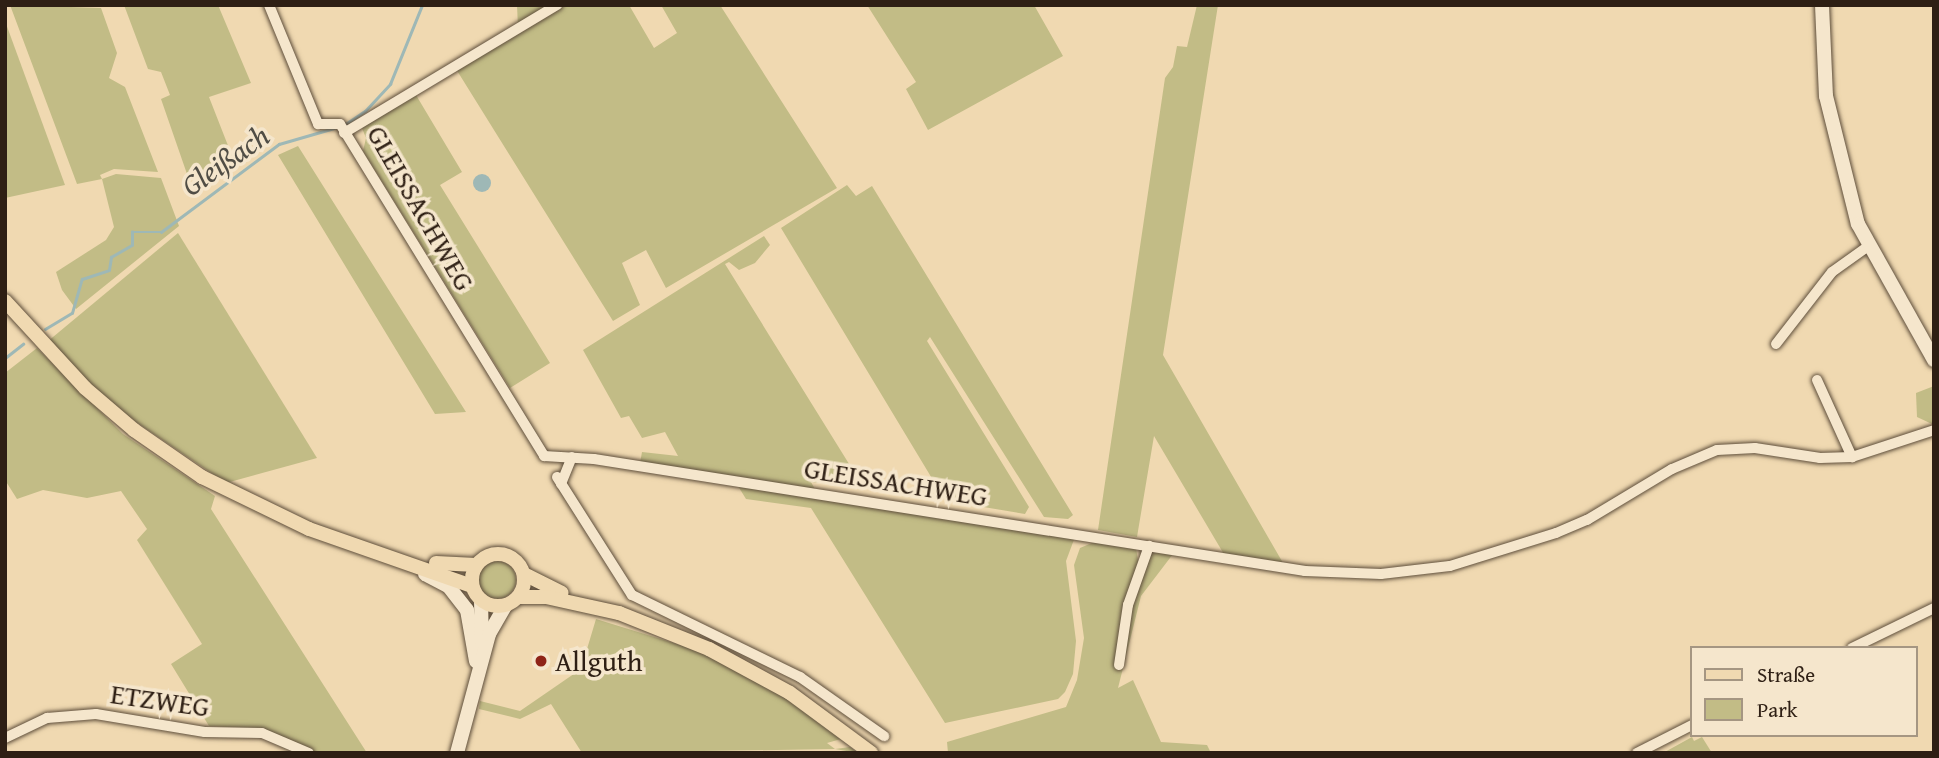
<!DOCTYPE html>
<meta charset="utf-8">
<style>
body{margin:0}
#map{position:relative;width:1939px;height:758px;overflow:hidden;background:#f0d9b1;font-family:"Gentium Book Plus",serif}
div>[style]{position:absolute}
.green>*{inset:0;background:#c2bc86}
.round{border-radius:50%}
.water>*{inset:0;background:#9eb8b6}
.stream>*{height:2.5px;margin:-1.25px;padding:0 1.25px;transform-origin:1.25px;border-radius:1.25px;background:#9eb8b6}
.roads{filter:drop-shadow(0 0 2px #5e4e3b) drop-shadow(0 0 2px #5e4e3b)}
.street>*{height:10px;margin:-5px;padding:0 5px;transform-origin:5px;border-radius:5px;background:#f5e6cc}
.secondary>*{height:14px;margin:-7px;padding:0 7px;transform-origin:7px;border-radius:7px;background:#f5e6cc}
.primary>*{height:14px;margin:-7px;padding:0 7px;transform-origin:7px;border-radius:7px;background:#f0d9b1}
.primary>.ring{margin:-7px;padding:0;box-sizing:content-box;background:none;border:14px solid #f0d9b1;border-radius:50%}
.dots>*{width:19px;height:19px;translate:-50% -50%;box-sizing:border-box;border:4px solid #f5e6cc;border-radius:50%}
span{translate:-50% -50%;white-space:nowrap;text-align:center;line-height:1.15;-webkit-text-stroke:7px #f5e6cc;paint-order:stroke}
.street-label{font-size:28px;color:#2e1f14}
.poi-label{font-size:28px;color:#2e1f14}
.left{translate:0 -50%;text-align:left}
.water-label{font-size:30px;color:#504d45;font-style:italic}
.frame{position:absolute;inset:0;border:7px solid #2e1f14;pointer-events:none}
.legend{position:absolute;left:1690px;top:646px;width:228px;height:91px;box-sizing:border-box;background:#f5e6cc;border:2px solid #a59682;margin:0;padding:9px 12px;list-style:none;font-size:21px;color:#2e1f14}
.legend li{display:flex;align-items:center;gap:14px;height:35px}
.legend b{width:35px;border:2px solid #a59682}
</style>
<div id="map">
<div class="green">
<i style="clip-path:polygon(10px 5px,101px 8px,117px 53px,109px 78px,125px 87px,158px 172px,114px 169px,100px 175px,102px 179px,116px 174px,161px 178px,179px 226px,76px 309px,62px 290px,56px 272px,106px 240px,114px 227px,102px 179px,77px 184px)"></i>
<i style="clip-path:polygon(124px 5px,218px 5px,251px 83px,209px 97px,236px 166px,219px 175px,187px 174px,161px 99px,170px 95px,161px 72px,148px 69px)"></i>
<i style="clip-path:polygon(517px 5px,552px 5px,518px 27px)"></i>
<i style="clip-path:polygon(562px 5px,629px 5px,654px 48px,677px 33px,661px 5px,720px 5px,837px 188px,666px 288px,646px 250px,622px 263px,640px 305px,613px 321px,456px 69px)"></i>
<i style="clip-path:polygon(867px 5px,1034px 5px,1063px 56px,928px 130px,906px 89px,916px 82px)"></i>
<i style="clip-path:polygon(1197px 5px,1218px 5px,1163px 355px,1283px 563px,1225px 556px,1154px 436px,1137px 537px,1098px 530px,1165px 78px,1173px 67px,1177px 46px,1187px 47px)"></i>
<i style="clip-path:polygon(5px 21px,65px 185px,5px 198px)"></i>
<i style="clip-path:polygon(416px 95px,462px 172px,440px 185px,550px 363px,510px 388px,363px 151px,366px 138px,362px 128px)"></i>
<i style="clip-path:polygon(298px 146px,342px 216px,466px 412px,435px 414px,278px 155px)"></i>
<i style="clip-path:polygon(847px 185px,856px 196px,872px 186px,1073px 515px,1068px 519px,1044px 517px,930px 337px,927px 341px,1029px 507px,1025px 514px,954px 502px,948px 492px,942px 495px,781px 228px)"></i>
<i style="clip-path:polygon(178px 233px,317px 458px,226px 483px,114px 407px,47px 342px)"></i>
<i style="clip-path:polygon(764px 236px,770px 245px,755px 263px,739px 270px,729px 262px,725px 264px,864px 488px,811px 482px,816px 491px,640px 463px,642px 452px,678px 456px,665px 432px,642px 438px,629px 416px,621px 418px,583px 350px)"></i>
<i style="clip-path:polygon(37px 348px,123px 434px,215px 496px,211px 509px,367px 753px,316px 753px,261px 729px,209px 726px,171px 664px,202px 644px,137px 540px,147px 529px,121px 491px,87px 498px,43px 490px,17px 499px,5px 480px,5px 373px)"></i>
<i style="clip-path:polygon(1934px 386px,1934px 423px,1932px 424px,1917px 417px,1916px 393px)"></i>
<i style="clip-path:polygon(738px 486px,1075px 537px,1066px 561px,1076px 641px,1073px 674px,1065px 692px,1058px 699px,945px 723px,811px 508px,746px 499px)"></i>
<i style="clip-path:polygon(1099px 540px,1136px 548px,1138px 560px,1145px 561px,1151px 550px,1173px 554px,1141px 596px,1118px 688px,1133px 680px,1161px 742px,1207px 745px,1211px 753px,948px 753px,947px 742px,1066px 707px,1077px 680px,1084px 638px,1074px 565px,1080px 548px)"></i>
<i class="round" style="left:478px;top:561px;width:38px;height:38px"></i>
<i style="clip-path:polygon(596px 619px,706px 653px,799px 705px,841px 739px,827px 743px,835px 749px,850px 747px,858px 753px,835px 749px,582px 753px,551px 704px,520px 719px,479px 709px,480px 701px,520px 711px,581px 669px)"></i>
<i style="clip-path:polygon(1692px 737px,1694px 741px,1702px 737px,1712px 753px,1663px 753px)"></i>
</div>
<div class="water">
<i class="round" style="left:473px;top:174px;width:18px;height:18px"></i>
</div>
<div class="stream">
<i style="left:344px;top:125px;width:25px;rotate:-34deg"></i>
<i style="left:365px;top:111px;width:37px;rotate:-47deg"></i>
<i style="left:390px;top:84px;width:85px;rotate:-67.9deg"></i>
<i style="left:45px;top:329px;width:31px;rotate:-31deg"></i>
<i style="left:72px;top:313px;width:35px;rotate:-74deg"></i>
<i style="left:82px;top:279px;width:28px;rotate:-18deg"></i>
<i style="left:109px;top:270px;width:13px;rotate:-81deg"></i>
<i style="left:111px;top:257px;width:24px;rotate:-30deg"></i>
<i style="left:132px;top:245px;width:13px;rotate:-90deg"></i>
<i style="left:132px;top:232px;width:29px"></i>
<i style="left:161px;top:232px;width:147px;rotate:-36.7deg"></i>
<i style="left:279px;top:144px;width:57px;rotate:-16.2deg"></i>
<i style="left:5px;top:358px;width:23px;rotate:-38deg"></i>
</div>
<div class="roads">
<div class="street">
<i style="left:269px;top:5px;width:129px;rotate:67.6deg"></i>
<i style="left:318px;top:124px;width:22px"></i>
<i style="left:340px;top:124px;width:390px;rotate:58.4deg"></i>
<i style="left:544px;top:456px;width:50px;rotate:3.4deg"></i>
<i style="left:594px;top:459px;width:720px;rotate:8.95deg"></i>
<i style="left:1305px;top:571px;width:76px;rotate:2.3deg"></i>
<i style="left:1381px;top:574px;width:69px;rotate:-6.6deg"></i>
<i style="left:1450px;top:566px;width:111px;rotate:-17.3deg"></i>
<i style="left:1556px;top:533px;width:34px;rotate:-23deg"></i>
<i style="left:1587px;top:520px;width:99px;rotate:-31deg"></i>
<i style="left:1672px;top:469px;width:49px;rotate:-22.9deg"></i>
<i style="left:1717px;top:450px;width:38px;rotate:-3deg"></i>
<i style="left:1755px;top:448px;width:66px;rotate:8.7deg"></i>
<i style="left:1820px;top:458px;width:32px;rotate:-2deg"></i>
<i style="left:1852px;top:457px;width:86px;rotate:-18.2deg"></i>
<i style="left:344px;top:133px;width:249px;rotate:-31deg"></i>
<i style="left:1776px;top:344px;width:91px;rotate:-52.1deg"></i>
<i style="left:1832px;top:272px;width:43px;rotate:-35.5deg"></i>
<i style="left:1817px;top:380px;width:85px;rotate:65.6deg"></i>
<i style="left:557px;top:477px;width:140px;rotate:57.6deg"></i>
<i style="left:632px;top:595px;width:187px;rotate:26deg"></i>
<i style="left:800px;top:677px;width:103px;rotate:35.1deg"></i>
<i style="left:561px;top:484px;width:29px;rotate:-68deg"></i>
<i style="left:1852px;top:648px;width:91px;rotate:-26deg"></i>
<i style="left:1119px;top:665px;width:61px;rotate:-81.5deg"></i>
<i style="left:1128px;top:605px;width:63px;rotate:-70.4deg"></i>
<i style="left:5px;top:738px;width:47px;rotate:-25.5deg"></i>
<i style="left:47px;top:718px;width:49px;rotate:-4.7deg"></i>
<i style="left:96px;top:714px;width:110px;rotate:9.4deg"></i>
<i style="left:205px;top:732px;width:57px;rotate:1deg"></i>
<i style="left:262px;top:733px;width:51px;rotate:23.1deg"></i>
<i style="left:1637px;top:753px;width:62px;rotate:-27deg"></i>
</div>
<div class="secondary">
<i style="left:1822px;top:5px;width:91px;rotate:87.5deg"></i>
<i style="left:1826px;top:96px;width:132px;rotate:76deg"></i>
<i style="left:1858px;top:224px;width:156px;rotate:60.8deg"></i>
<i style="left:425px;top:574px;width:27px;rotate:28deg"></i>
<i style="left:449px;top:587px;width:29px;rotate:52deg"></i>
<i style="left:467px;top:610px;width:52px;rotate:80deg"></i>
<i style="left:481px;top:601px;width:40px;rotate:88.6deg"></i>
<i style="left:457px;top:753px;width:123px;rotate:-74.9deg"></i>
<i style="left:489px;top:634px;width:32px;rotate:-60deg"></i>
</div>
<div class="primary">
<i style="left:5px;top:301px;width:118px;rotate:47.4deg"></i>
<i style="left:85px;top:388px;width:65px;rotate:40.6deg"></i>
<i style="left:134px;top:430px;width:83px;rotate:34.7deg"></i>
<i style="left:202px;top:477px;width:119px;rotate:25.9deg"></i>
<i style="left:309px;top:529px;width:173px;rotate:19.3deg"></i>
<i class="ring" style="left:472px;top:554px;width:38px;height:38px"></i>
<i style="left:436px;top:563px;width:40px;rotate:2.9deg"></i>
<i style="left:524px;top:574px;width:42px;rotate:26.6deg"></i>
<i style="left:519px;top:597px;width:27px"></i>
<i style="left:546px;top:597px;width:75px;rotate:12.4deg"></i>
<i style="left:619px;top:613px;width:97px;rotate:21.8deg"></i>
<i style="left:709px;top:649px;width:92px;rotate:28.5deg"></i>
<i style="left:790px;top:693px;width:101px;rotate:36.5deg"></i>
</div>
</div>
<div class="dots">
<i style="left:541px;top:661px;background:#8f2418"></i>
</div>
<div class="street-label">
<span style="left:421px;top:208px;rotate:60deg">GLEISSACHWEG</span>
<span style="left:896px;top:482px;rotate:9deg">GLEISSACHWEG</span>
<span style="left:160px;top:700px;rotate:8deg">ETZWEG</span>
</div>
<div class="poi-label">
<span class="left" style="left:555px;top:661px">Allguth</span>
</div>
<div class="water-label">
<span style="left:225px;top:160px;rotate:-35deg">Gleißach</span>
</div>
<div class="frame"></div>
<ul class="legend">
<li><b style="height:9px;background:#f0d9b1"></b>Straße</li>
<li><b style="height:19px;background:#c2bc86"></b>Park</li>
</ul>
</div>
